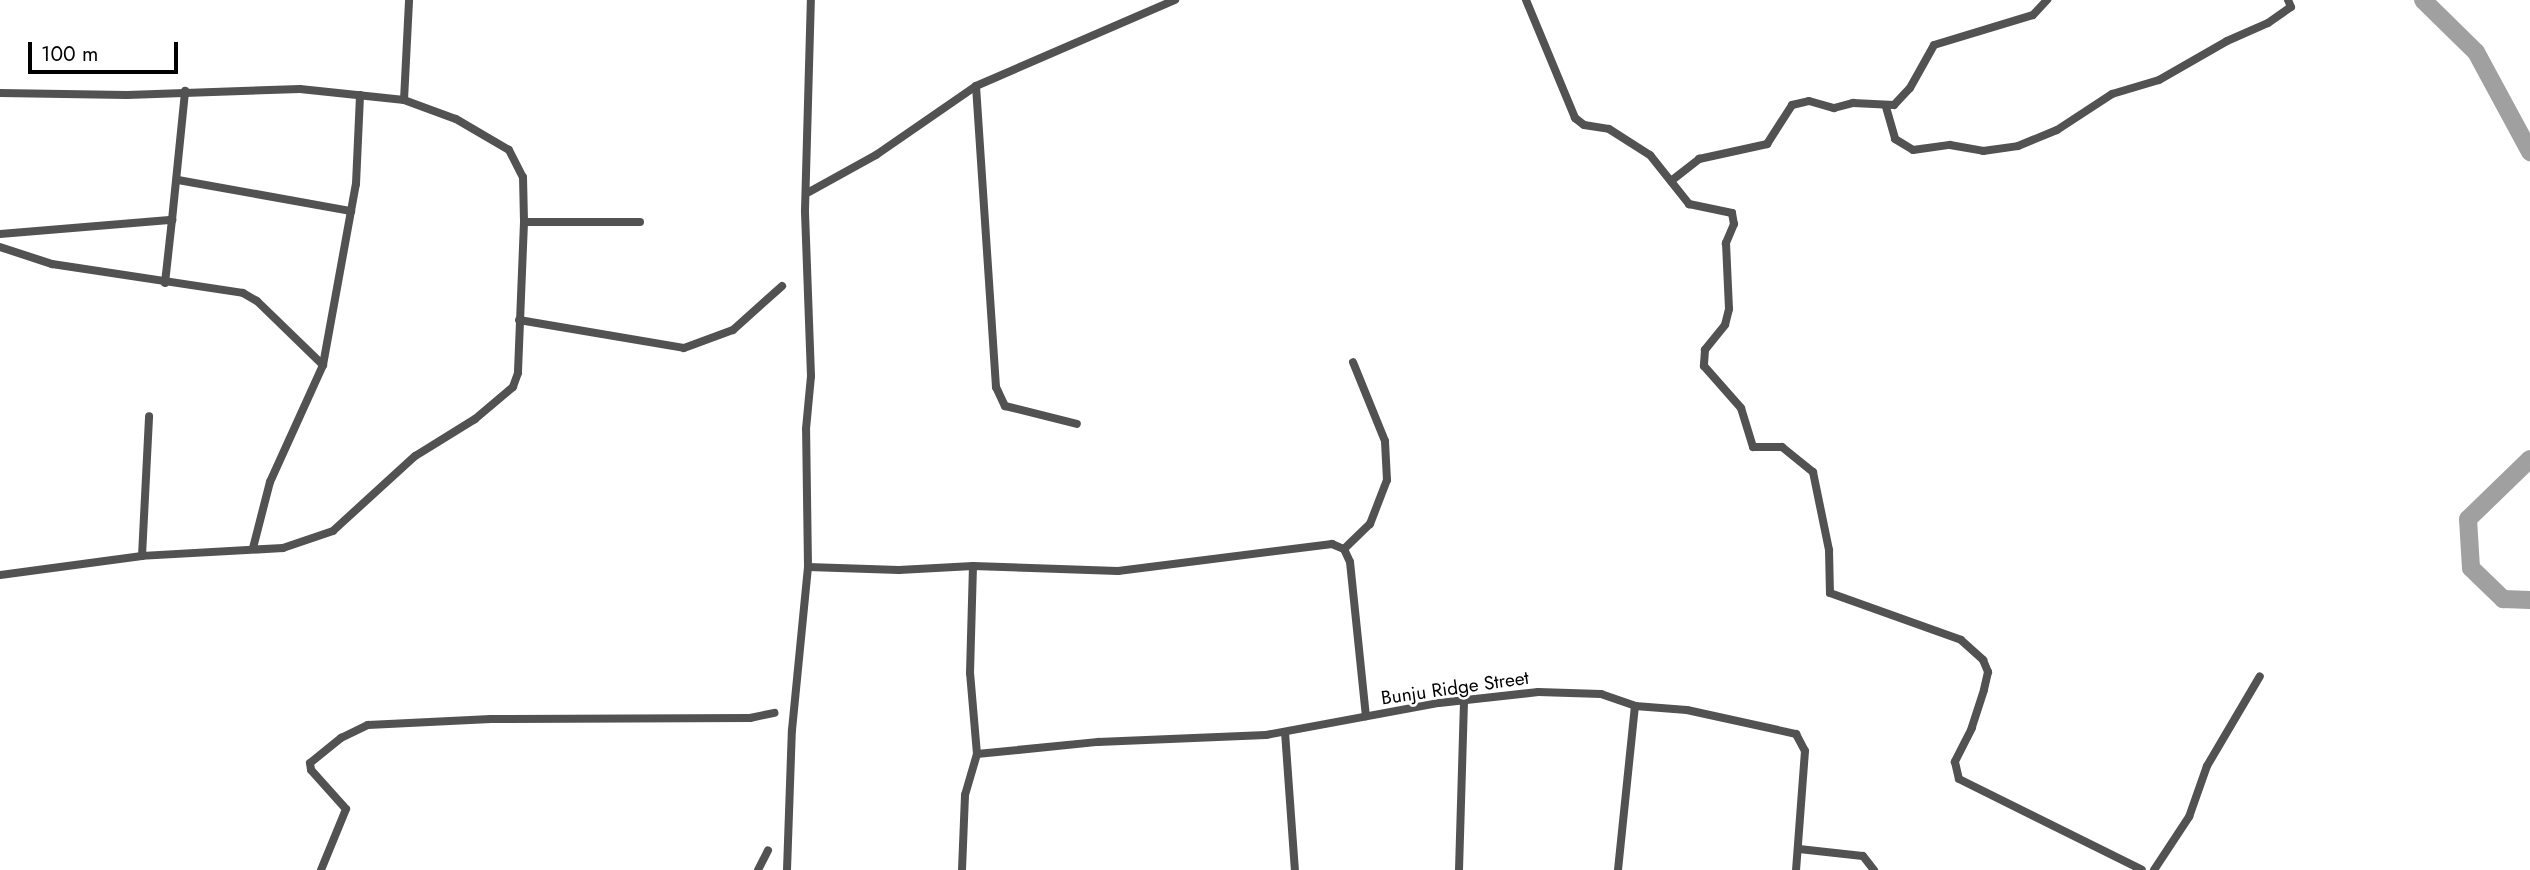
<!DOCTYPE html>
<style>
body{margin:0}
#map{position:relative;width:2530px;height:870px;overflow:hidden;background:#fff;font-family:Jost,sans-serif}
div>[style]{position:absolute}
.river>*{height:18px;margin:-9px;padding:0 9px;transform-origin:9px;border-radius:9px;background:#a0a0a0}
.street>*{height:8px;margin:-4px;padding:0 4px;transform-origin:4px;border-radius:4px;background:#525252}
span{translate:-50% -50%;white-space:nowrap;text-align:center;line-height:1.15;-webkit-text-stroke:5px #fff;paint-order:stroke}
.street-label{font-size:19px;color:#000}
.scale{position:absolute;left:28px;top:42px;width:150px;height:32px;box-sizing:border-box;border:4px solid #000;border-top:0;padding-left:9px;font-size:21px;line-height:24px;white-space:nowrap;color:#000;-webkit-text-stroke:5px #fff;paint-order:stroke}
</style>
<div id="map">
<div class="river">
<i style="left:2423px;top:0;width:74px;rotate:44.5deg"></i>
<i style="left:2476px;top:52px;width:114px;rotate:61.6deg"></i>
<i style="left:2530px;top:459px;width:86px;rotate:135.9deg"></i>
<i style="left:2468px;top:519px;width:49px;rotate:86.5deg"></i>
<i style="left:2471px;top:568px;width:45px;rotate:44.1deg"></i>
<i style="left:2503px;top:599px;width:27px;rotate:2deg"></i>
</div>
<div class="street">
<i style="left:1526px;top:0;width:128px;rotate:67.4deg"></i>
<i style="left:1575px;top:118px;width:11px;rotate:38deg"></i>
<i style="left:1584px;top:125px;width:25px;rotate:9deg"></i>
<i style="left:1609px;top:129px;width:49px;rotate:32.4deg"></i>
<i style="left:1650px;top:155px;width:63px;rotate:51.5deg"></i>
<i style="left:1689px;top:204px;width:44px;rotate:11.8deg"></i>
<i style="left:1732px;top:213px;width:11px;rotate:80deg"></i>
<i style="left:1734px;top:224px;width:21px;rotate:113deg"></i>
<i style="left:1726px;top:243px;width:66px;rotate:87.4deg"></i>
<i style="left:1729px;top:309px;width:16px;rotate:104deg"></i>
<i style="left:1725px;top:325px;width:32px;rotate:129deg"></i>
<i style="left:1705px;top:350px;width:16px;rotate:94deg"></i>
<i style="left:1704px;top:366px;width:56px;rotate:48.6deg"></i>
<i style="left:1741px;top:408px;width:41px;rotate:72.9deg"></i>
<i style="left:1753px;top:447px;width:29px"></i>
<i style="left:1782px;top:447px;width:40px;rotate:39deg"></i>
<i style="left:1813px;top:472px;width:80px;rotate:78.4deg"></i>
<i style="left:1829px;top:550px;width:43px;rotate:88.7deg"></i>
<i style="left:1830px;top:593px;width:139px;rotate:19.7deg"></i>
<i style="left:1961px;top:640px;width:30px;rotate:42deg"></i>
<i style="left:1983px;top:660px;width:13px;rotate:67deg"></i>
<i style="left:1988px;top:672px;width:18px;rotate:103deg"></i>
<i style="left:1984px;top:690px;width:40px;rotate:108deg"></i>
<i style="left:1972px;top:728px;width:38px;rotate:117deg"></i>
<i style="left:1955px;top:762px;width:17px;rotate:77deg"></i>
<i style="left:1959px;top:779px;width:204px;rotate:26.4deg"></i>
<i style="left:976px;top:86px;width:302px;rotate:86.2deg"></i>
<i style="left:996px;top:387px;width:21px;rotate:65deg"></i>
<i style="left:1005px;top:406px;width:74px;rotate:14deg"></i>
<i style="left:0;top:93px;width:127px;rotate:0.9deg"></i>
<i style="left:127px;top:95px;width:173px;rotate:-2deg"></i>
<i style="left:300px;top:89px;width:105px;rotate:6deg"></i>
<i style="left:404px;top:100px;width:55px;rotate:20.1deg"></i>
<i style="left:456px;top:119px;width:61px;rotate:30.3deg"></i>
<i style="left:509px;top:150px;width:30px;rotate:63deg"></i>
<i style="left:523px;top:177px;width:45px;rotate:88.7deg"></i>
<i style="left:524px;top:222px;width:151px;rotate:92.3deg"></i>
<i style="left:518px;top:373px;width:15px;rotate:110deg"></i>
<i style="left:513px;top:387px;width:50px;rotate:139.9deg"></i>
<i style="left:475px;top:419px;width:70px;rotate:148.3deg"></i>
<i style="left:415px;top:456px;width:111px;rotate:137.6deg"></i>
<i style="left:333px;top:531px;width:53px;rotate:161.2deg"></i>
<i style="left:283px;top:548px;width:141px;rotate:176.8deg"></i>
<i style="left:142px;top:556px;width:143px;rotate:172.4deg"></i>
<i style="left:404px;top:100px;width:100px;rotate:-87.1deg"></i>
<i style="left:1886px;top:107px;width:33px;rotate:74deg"></i>
<i style="left:1895px;top:139px;width:21px;rotate:31deg"></i>
<i style="left:1913px;top:150px;width:37px;rotate:-8deg"></i>
<i style="left:1950px;top:145px;width:34px;rotate:10deg"></i>
<i style="left:1983px;top:151px;width:35px;rotate:-8deg"></i>
<i style="left:2018px;top:146px;width:42px;rotate:-22.3deg"></i>
<i style="left:2057px;top:130px;width:66px;rotate:-33.2deg"></i>
<i style="left:2112px;top:94px;width:49px;rotate:-16.6deg"></i>
<i style="left:2159px;top:80px;width:78px;rotate:-29.8deg"></i>
<i style="left:2227px;top:41px;width:45px;rotate:-23.7deg"></i>
<i style="left:2268px;top:23px;width:28px;rotate:-35deg"></i>
<i style="left:2291px;top:7px;width:8px;rotate:-113deg"></i>
<i style="left:178px;top:180px;width:176px;rotate:10.2deg"></i>
<i style="left:1671px;top:181px;width:36px;rotate:-38deg"></i>
<i style="left:1699px;top:159px;width:70px;rotate:-12.4deg"></i>
<i style="left:1767px;top:144px;width:46px;rotate:-57.3deg"></i>
<i style="left:1792px;top:105px;width:17px;rotate:-13deg"></i>
<i style="left:1809px;top:101px;width:26px;rotate:16deg"></i>
<i style="left:1834px;top:108px;width:20px;rotate:-15deg"></i>
<i style="left:1853px;top:103px;width:41px;rotate:2.8deg"></i>
<i style="left:1894px;top:105px;width:23px;rotate:-47deg"></i>
<i style="left:1910px;top:88px;width:49px;rotate:-60.8deg"></i>
<i style="left:1934px;top:45px;width:103px;rotate:-16.9deg"></i>
<i style="left:2033px;top:15px;width:21px;rotate:-47deg"></i>
<i style="left:809px;top:192px;width:77px;rotate:-28.9deg"></i>
<i style="left:876px;top:155px;width:121px;rotate:-34.6deg"></i>
<i style="left:976px;top:86px;width:217px;rotate:-23.4deg"></i>
<i style="left:524px;top:222px;width:116px"></i>
<i style="left:0;top:234px;width:173px;rotate:-4.7deg"></i>
<i style="left:172px;top:220px;width:130px;rotate:-84.2deg"></i>
<i style="left:0;top:247px;width:55px;rotate:18.1deg"></i>
<i style="left:52px;top:264px;width:193px;rotate:8.6deg"></i>
<i style="left:243px;top:293px;width:16px;rotate:30deg"></i>
<i style="left:257px;top:301px;width:92px;rotate:44.1deg"></i>
<i style="left:165px;top:283px;width:63px;rotate:-83.7deg"></i>
<i style="left:519px;top:320px;width:167px;rotate:9.6deg"></i>
<i style="left:684px;top:348px;width:52px;rotate:-20.2deg"></i>
<i style="left:733px;top:330px;width:66px;rotate:-41.9deg"></i>
<i style="left:253px;top:548px;width:68px;rotate:-75.6deg"></i>
<i style="left:270px;top:482px;width:128px;rotate:-65.6deg"></i>
<i style="left:323px;top:365px;width:184px;rotate:-79.7deg"></i>
<i style="left:356px;top:184px;width:89px;rotate:-87.4deg"></i>
<i style="left:1344px;top:549px;width:36px;rotate:-44deg"></i>
<i style="left:1370px;top:524px;width:47px;rotate:-68.9deg"></i>
<i style="left:1387px;top:480px;width:39px;rotate:-93deg"></i>
<i style="left:1385px;top:441px;width:85px;rotate:-112.1deg"></i>
<i style="left:142px;top:556px;width:140px;rotate:-87.1deg"></i>
<i style="left:808px;top:567px;width:91px;rotate:1.9deg"></i>
<i style="left:899px;top:570px;width:74px;rotate:-3.1deg"></i>
<i style="left:973px;top:566px;width:145px;rotate:2deg"></i>
<i style="left:1118px;top:571px;width:216px;rotate:-7.2deg"></i>
<i style="left:1332px;top:544px;width:13px;rotate:23deg"></i>
<i style="left:1344px;top:549px;width:14px;rotate:65deg"></i>
<i style="left:1350px;top:562px;width:155px;rotate:84.1deg"></i>
<i style="left:1285px;top:732px;width:138px;rotate:85.9deg"></i>
<i style="left:977px;top:754px;width:122px;rotate:-5.7deg"></i>
<i style="left:1098px;top:742px;width:168px;rotate:-2.4deg"></i>
<i style="left:1266px;top:735px;width:176px;rotate:-10.5deg"></i>
<i style="left:1439px;top:703px;width:100px;rotate:-6.3deg"></i>
<i style="left:1538px;top:692px;width:63px;rotate:1.8deg"></i>
<i style="left:1601px;top:694px;width:36px;rotate:19deg"></i>
<i style="left:1635px;top:706px;width:52px;rotate:4.4deg"></i>
<i style="left:1687px;top:710px;width:112px;rotate:12.4deg"></i>
<i style="left:1796px;top:734px;width:19px;rotate:62deg"></i>
<i style="left:1805px;top:751px;width:119px;rotate:94.3deg"></i>
<i style="left:1799px;top:849px;width:64px;rotate:6.2deg"></i>
<i style="left:1863px;top:856px;width:18px;rotate:52deg"></i>
<i style="left:321px;top:870px;width:66px;rotate:-67.7deg"></i>
<i style="left:346px;top:809px;width:52px;rotate:-131.9deg"></i>
<i style="left:311px;top:770px;width:7px;rotate:-98deg"></i>
<i style="left:310px;top:763px;width:40px;rotate:-39deg"></i>
<i style="left:341px;top:738px;width:30px;rotate:-26deg"></i>
<i style="left:368px;top:725px;width:123px;rotate:-2.8deg"></i>
<i style="left:491px;top:719px;width:259px;rotate:-0.2deg"></i>
<i style="left:750px;top:718px;width:25px;rotate:-12deg"></i>
<i style="left:758px;top:870px;width:22px;rotate:-63deg"></i>
<i style="left:787px;top:870px;width:140px;rotate:-88deg"></i>
<i style="left:792px;top:730px;width:164px;rotate:-84.4deg"></i>
<i style="left:808px;top:567px;width:138px;rotate:-90.8deg"></i>
<i style="left:806px;top:429px;width:53px;rotate:-84.6deg"></i>
<i style="left:811px;top:376px;width:166px;rotate:-92.1deg"></i>
<i style="left:805px;top:210px;width:210px;rotate:-88.4deg"></i>
<i style="left:962px;top:870px;width:75px;rotate:-87.7deg"></i>
<i style="left:965px;top:795px;width:43px;rotate:-73.7deg"></i>
<i style="left:977px;top:754px;width:81px;rotate:-94.9deg"></i>
<i style="left:970px;top:673px;width:107px;rotate:-88.4deg"></i>
<i style="left:1459px;top:870px;width:169px;rotate:-88.3deg"></i>
<i style="left:1618px;top:870px;width:165px;rotate:-84.1deg"></i>
<i style="left:2154px;top:870px;width:64px;rotate:-56.6deg"></i>
<i style="left:2189px;top:817px;width:54px;rotate:-70.6deg"></i>
<i style="left:2207px;top:766px;width:104px;rotate:-59.5deg"></i>
</div>
<div class="street-label">
<span style="left:1455px;top:688px;rotate:-8deg">Bunju Ridge Street</span>
</div>
<div class="scale">100 m</div>
</div>
